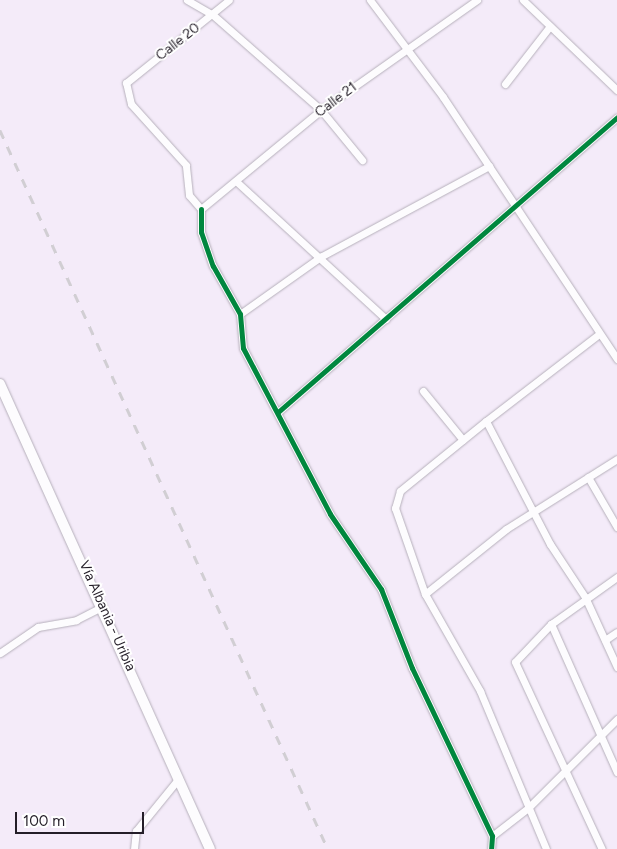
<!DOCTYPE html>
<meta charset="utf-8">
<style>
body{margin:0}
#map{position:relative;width:617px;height:849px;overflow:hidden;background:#f4ebf9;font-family:Figtree,sans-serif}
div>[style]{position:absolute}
.roads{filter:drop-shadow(0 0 1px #b6b0bb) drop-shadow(0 0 1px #b6b0bb)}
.street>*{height:7px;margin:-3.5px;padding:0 3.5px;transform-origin:3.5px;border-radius:3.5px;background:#fdfcfe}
.secondary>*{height:10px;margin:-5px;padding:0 5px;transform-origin:5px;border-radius:5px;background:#fdfcfe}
.rail>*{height:2.5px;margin-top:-1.25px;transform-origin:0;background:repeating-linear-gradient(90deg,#d1ced3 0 9px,transparent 0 18px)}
.cycleway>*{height:5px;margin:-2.5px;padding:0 2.5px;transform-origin:2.5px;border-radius:2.5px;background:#00873e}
span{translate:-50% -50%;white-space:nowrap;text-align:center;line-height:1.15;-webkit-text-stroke:4px #fff;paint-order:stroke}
.street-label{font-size:14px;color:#241e28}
.scale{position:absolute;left:15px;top:812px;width:129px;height:22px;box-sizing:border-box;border:2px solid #241e28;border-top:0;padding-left:6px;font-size:15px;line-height:18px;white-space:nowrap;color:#241e28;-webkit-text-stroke:4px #fff;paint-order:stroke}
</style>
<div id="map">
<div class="roads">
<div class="street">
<i style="left:187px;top:0;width:30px;rotate:30deg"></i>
<i style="left:213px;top:15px;width:144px;rotate:41.3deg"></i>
<i style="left:321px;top:110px;width:65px;rotate:50.6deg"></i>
<i style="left:370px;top:0;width:121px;rotate:53deg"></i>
<i style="left:443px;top:97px;width:315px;rotate:56.4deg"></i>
<i style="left:523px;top:0;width:130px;rotate:43.8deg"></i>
<i style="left:505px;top:84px;width:73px;rotate:-52.2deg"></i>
<i style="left:238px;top:183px;width:201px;rotate:42.6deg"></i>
<i style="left:201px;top:209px;width:23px;rotate:90deg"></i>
<i style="left:201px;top:232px;width:36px;rotate:71deg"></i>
<i style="left:213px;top:266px;width:55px;rotate:60.6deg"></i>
<i style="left:240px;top:314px;width:34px;rotate:85deg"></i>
<i style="left:243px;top:348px;width:187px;rotate:62.3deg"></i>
<i style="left:330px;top:514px;width:91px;rotate:55.8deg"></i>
<i style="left:381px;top:589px;width:85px;rotate:68.6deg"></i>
<i style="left:412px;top:668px;width:186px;rotate:64.5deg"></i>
<i style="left:492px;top:836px;width:13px;rotate:94deg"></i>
<i style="left:201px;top:209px;width:156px;rotate:-39.5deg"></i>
<i style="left:321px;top:110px;width:191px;rotate:-35.2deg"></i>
<i style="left:201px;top:209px;width:18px;rotate:-131deg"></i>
<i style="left:189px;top:195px;width:30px;rotate:-96deg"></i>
<i style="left:186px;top:165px;width:82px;rotate:-132deg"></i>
<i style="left:131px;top:104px;width:22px;rotate:-103deg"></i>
<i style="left:126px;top:83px;width:132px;rotate:-38.9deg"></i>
<i style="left:240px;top:314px;width:100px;rotate:-35.3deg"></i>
<i style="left:322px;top:256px;width:190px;rotate:-28.3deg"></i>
<i style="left:599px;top:334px;width:143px;rotate:142.4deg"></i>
<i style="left:486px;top:421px;width:139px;rotate:62.5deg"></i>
<i style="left:550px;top:544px;width:64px;rotate:56.6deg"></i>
<i style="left:585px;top:597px;width:77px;rotate:65.4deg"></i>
<i style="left:423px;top:391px;width:63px;rotate:50.8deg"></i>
<i style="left:278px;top:412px;width:449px;rotate:-41deg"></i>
<i style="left:486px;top:421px;width:111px;rotate:140.9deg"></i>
<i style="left:400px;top:491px;width:18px;rotate:106deg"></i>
<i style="left:395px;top:508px;width:91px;rotate:70.8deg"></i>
<i style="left:425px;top:594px;width:112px;rotate:60.4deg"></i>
<i style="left:480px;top:691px;width:171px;rotate:67.3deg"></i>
<i style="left:588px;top:477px;width:58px;rotate:59.9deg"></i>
<i style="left:617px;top:577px;width:81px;rotate:144.5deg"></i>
<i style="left:551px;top:624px;width:162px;rotate:66deg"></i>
<i style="left:425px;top:594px;width:104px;rotate:-38.7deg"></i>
<i style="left:506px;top:529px;width:131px;rotate:-32.2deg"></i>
<i style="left:551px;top:624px;width:52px;rotate:133.5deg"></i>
<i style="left:515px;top:662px;width:206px;rotate:65.1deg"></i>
<i style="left:605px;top:640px;width:14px;rotate:-34deg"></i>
<i style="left:0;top:653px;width:46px;rotate:-34.4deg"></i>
<i style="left:38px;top:627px;width:39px;rotate:-10deg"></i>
<i style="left:76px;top:620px;width:30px;rotate:-27deg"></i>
<i style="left:492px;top:836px;width:46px;rotate:-37.9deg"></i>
<i style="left:528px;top:808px;width:126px;rotate:-45deg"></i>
<i style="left:134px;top:849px;width:18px;rotate:-84deg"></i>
<i style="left:136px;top:831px;width:68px;rotate:-50.9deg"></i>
</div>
<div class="secondary">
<i style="left:0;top:384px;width:510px;rotate:65.7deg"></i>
</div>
</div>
<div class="rail">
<i style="left:0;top:130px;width:790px;rotate:65.48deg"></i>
</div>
<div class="cycleway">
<i style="left:201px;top:209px;width:23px;rotate:90deg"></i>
<i style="left:201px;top:232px;width:36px;rotate:71deg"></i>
<i style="left:213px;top:266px;width:55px;rotate:60.6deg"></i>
<i style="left:240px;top:314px;width:34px;rotate:85deg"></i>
<i style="left:243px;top:348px;width:187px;rotate:62.3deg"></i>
<i style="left:330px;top:514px;width:91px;rotate:55.8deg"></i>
<i style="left:381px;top:589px;width:85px;rotate:68.6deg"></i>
<i style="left:412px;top:668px;width:186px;rotate:64.5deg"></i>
<i style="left:492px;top:836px;width:13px;rotate:94deg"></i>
<i style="left:278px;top:412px;width:449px;rotate:-41deg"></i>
</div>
<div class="street-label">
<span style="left:178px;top:42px;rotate:-38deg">Calle 20</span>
<span style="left:336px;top:100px;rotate:-37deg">Calle 21</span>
<span style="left:107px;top:616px;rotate:66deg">Vía Albania - Uribia</span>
</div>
<div class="scale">100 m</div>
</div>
